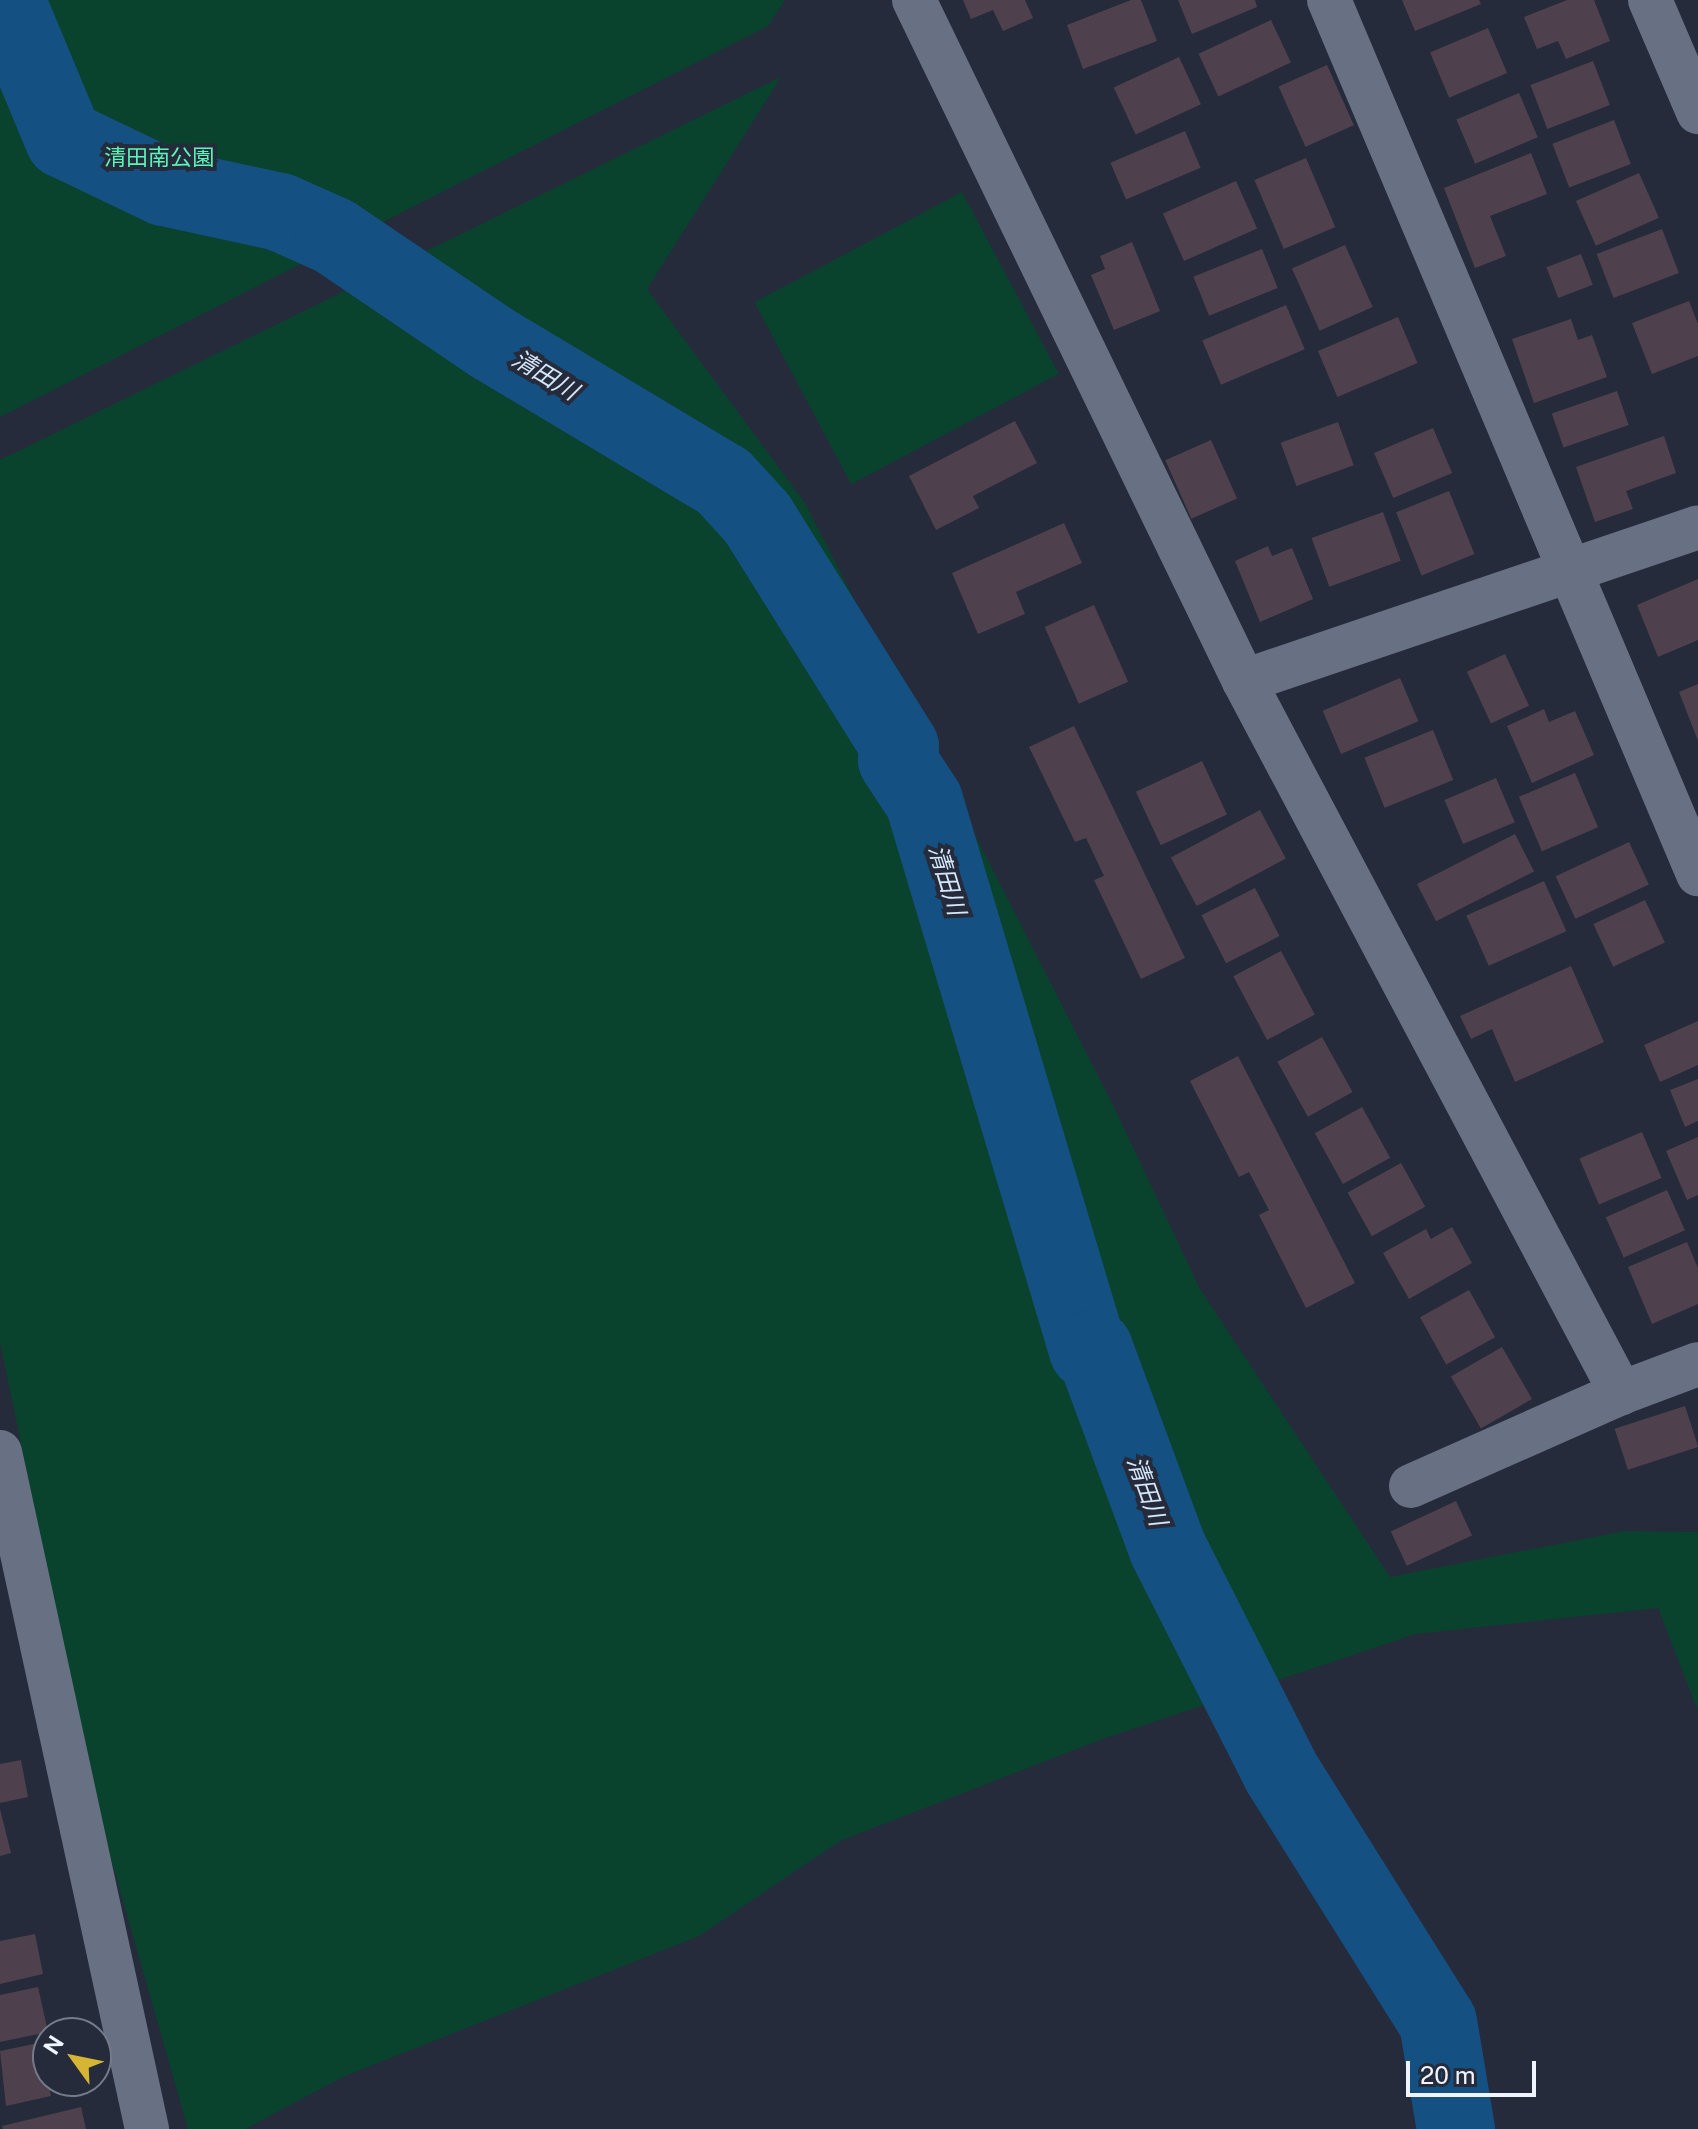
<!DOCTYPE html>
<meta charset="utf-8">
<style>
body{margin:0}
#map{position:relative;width:1698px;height:2129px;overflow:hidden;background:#252b3b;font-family:"Public Sans","Noto Sans JP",sans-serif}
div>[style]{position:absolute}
.green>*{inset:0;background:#09432e;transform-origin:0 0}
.river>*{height:78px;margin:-39px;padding:0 39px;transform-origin:39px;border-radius:39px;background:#145082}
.building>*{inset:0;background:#4f404d;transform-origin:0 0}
.minor>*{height:44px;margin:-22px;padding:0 22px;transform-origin:22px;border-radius:22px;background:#687083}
span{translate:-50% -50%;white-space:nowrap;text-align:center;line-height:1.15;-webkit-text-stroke:8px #252b3b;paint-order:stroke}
.park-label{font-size:22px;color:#5af6b9}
.water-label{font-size:24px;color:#d5e7f9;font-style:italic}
.north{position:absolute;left:32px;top:2017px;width:80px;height:80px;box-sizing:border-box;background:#252b3b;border:2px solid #767b89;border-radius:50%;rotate:303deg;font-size:22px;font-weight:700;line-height:32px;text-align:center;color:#eff4fe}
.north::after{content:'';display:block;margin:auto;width:28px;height:36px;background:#d6b534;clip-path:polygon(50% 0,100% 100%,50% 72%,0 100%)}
.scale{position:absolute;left:1406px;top:2061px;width:130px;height:36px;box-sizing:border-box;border:4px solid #eff4fe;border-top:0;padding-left:10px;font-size:24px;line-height:28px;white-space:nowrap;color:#eff4fe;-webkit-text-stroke:6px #252b3b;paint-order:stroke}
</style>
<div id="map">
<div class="green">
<i style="clip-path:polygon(0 0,785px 0,768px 26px,0 417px)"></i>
<i style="clip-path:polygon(781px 77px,647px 289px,805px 503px,1114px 1107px,1200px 1289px,1390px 1577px,1624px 1531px,1698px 1532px,1698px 1711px,1658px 1608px,1415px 1634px,1097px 1741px,840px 1841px,699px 1936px,345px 2076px,245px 2129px,188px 2129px,96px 1806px,0 1342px,0 460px)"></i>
<i style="left:962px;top:192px;width:206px;height:235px;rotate:62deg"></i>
</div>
<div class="river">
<i style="left:6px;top:0;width:151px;rotate:67.4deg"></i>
<i style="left:64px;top:139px;width:111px;rotate:25.6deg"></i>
<i style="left:164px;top:187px;width:119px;rotate:12.2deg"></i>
<i style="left:280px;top:212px;width:59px;rotate:24deg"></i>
<i style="left:334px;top:236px;width:191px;rotate:34.1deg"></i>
<i style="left:492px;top:343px;width:269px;rotate:30.9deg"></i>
<i style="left:723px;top:481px;width:50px;rotate:47.4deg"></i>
<i style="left:757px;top:518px;width:270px;rotate:58deg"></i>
<i style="left:900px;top:747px;width:13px;rotate:103deg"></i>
<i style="left:897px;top:760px;width:49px;rotate:56.6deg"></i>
<i style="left:924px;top:801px;width:573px;rotate:73.37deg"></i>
<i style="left:1088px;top:1350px;width:6px;rotate:-9deg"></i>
<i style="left:1094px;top:1349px;width:213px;rotate:69.7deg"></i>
<i style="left:1168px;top:1549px;width:250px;rotate:63.1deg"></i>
<i style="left:1281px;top:1772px;width:295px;rotate:57.9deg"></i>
<i style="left:1438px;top:2022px;width:109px;rotate:80.5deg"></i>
</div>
<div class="building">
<i style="clip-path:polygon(963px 0,1025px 0,1033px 18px,1003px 31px,993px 10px,971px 19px)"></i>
<i style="clip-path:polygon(1131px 0,1141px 0,1157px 41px,1083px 69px,1067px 25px)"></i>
<i style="clip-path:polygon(1178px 0,1255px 0,1257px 7px,1192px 34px)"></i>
<i style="clip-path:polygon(1402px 0,1479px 0,1481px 4px,1415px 31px)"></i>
<i style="clip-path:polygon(1567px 0,1594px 0,1610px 41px,1566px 59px,1558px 41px,1537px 49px,1524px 17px)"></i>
<i style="left:1271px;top:20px;width:47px;height:80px;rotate:65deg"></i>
<i style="left:1488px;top:28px;width:49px;height:63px;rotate:67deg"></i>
<i style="left:1179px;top:57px;width:52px;height:72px;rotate:65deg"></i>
<i style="left:1593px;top:61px;width:47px;height:67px;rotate:69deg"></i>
<i style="left:1327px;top:65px;width:66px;height:53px;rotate:66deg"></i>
<i style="left:1519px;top:93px;width:48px;height:68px;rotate:67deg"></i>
<i style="left:1614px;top:120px;width:47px;height:66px;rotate:69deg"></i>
<i style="left:1185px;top:131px;width:40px;height:81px;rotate:67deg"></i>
<i style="clip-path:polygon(1531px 153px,1547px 194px,1490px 216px,1506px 256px,1475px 268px,1444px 188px)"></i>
<i style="left:1306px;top:158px;width:75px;height:56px;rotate:67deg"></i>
<i style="left:1639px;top:173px;width:49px;height:69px;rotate:66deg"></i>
<i style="left:1236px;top:181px;width:52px;height:80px;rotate:66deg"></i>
<i style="left:1662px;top:229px;width:47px;height:70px;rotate:69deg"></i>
<i style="clip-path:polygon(1132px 242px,1160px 311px,1114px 330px,1091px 275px,1105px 269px,1100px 256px)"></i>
<i style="left:1345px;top:245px;width:68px;height:58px;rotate:66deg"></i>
<i style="left:1262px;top:249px;width:42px;height:74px;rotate:68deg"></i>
<i style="left:1581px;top:254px;width:33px;height:37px;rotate:69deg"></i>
<i style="clip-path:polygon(1689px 301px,1698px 324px,1698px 356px,1652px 374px,1632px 323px)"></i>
<i style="left:1286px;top:305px;width:48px;height:91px;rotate:67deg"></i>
<i style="left:1398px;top:317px;width:50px;height:87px;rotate:67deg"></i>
<i style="clip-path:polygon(1571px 319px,1578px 340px,1592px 335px,1607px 377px,1534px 403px,1512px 339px)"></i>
<i style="left:1617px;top:391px;width:36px;height:69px;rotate:71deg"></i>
<i style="clip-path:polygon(1015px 421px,1037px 463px,973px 496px,979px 508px,936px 530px,909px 476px)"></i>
<i style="left:1338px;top:422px;width:46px;height:61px;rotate:70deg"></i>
<i style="left:1433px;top:428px;width:49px;height:64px;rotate:67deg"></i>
<i style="clip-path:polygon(1664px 436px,1676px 473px,1626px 491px,1633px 509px,1595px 522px,1576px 467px)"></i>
<i style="left:1211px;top:440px;width:64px;height:50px;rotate:66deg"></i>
<i style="left:1449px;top:491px;width:68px;height:57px;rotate:68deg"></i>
<i style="left:1383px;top:512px;width:52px;height:76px;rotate:70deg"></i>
<i style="clip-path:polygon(1064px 523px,1082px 563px,1016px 592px,1025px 614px,978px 634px,952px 573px)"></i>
<i style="clip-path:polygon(1268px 546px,1272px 556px,1292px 548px,1313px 599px,1260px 622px,1235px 561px)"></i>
<i style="clip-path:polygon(1698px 579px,1698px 640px,1658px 657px,1637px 605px)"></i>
<i style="left:1094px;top:605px;width:84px;height:54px;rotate:66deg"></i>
<i style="left:1505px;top:654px;width:57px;height:42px;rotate:65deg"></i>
<i style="left:1400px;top:678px;width:47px;height:84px;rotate:67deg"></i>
<i style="clip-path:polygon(1698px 684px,1698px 741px,1679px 692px)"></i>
<i style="clip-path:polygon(1544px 709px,1549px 722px,1575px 711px,1594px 755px,1532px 783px,1507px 726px)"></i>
<i style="clip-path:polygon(1074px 726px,1185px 958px,1141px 979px,1094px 880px,1104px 876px,1086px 838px,1075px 842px,1029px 747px)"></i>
<i style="left:1433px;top:730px;width:54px;height:74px;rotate:68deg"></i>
<i style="left:1202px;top:761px;width:59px;height:73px;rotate:65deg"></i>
<i style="left:1575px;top:773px;width:59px;height:61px;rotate:67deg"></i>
<i style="left:1496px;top:778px;width:48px;height:56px;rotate:67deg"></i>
<i style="left:1260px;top:810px;width:55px;height:101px;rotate:62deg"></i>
<i style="left:1515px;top:834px;width:42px;height:110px;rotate:63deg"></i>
<i style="left:1629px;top:842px;width:47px;height:81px;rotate:65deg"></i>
<i style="left:1544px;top:881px;width:55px;height:85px;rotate:66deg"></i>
<i style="left:1255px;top:888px;width:54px;height:60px;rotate:63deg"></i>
<i style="left:1645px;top:900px;width:47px;height:57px;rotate:65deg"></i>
<i style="left:1281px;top:951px;width:72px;height:54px;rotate:62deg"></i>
<i style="clip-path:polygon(1571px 966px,1604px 1042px,1515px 1082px,1492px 1029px,1471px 1039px,1460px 1016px)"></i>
<i style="clip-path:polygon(1698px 1021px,1698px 1065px,1660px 1082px,1644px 1045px)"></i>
<i style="left:1322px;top:1037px;width:63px;height:51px;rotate:61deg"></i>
<i style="clip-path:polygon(1238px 1056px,1355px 1283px,1306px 1308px,1259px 1215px,1269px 1210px,1249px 1172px,1239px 1177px,1190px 1081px)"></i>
<i style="clip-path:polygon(1698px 1079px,1698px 1121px,1685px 1127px,1670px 1090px)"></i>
<i style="left:1362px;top:1107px;width:58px;height:54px;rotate:61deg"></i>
<i style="left:1642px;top:1132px;width:50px;height:68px;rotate:67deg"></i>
<i style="clip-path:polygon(1698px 1137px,1698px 1195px,1687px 1200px,1666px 1151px)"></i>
<i style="left:1401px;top:1163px;width:50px;height:61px;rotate:61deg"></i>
<i style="left:1667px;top:1190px;width:44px;height:67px;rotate:66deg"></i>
<i style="clip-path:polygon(1452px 1227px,1472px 1263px,1409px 1299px,1383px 1253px,1426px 1229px,1431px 1239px)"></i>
<i style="clip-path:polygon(1687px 1242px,1698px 1268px,1698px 1304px,1652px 1324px,1628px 1267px)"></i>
<i style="left:1469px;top:1290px;width:54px;height:56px;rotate:61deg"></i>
<i style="left:1502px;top:1347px;width:60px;height:59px;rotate:60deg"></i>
<i style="left:1685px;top:1406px;width:43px;height:74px;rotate:72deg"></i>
<i style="left:1456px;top:1501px;width:38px;height:72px;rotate:65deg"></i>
<i style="clip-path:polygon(21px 1760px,28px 1797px,0 1803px,0 1764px)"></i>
<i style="clip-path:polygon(0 1809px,11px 1853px,0 1856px)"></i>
<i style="clip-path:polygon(35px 1934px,43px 1974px,0 1984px,0 1941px)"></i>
<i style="clip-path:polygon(38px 1987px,48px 2032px,0 2042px,0 1995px)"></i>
<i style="clip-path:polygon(48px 2041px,44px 2067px,51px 2096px,6px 2106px,0 2051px)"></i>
<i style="clip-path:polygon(81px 2107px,86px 2129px,3px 2129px,2px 2126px)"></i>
</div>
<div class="minor">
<i style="left:914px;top:0;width:757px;rotate:64.15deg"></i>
<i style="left:1244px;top:681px;width:806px;rotate:62.1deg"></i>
<i style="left:1621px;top:1393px;width:82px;rotate:-20.6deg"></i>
<i style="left:1329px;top:0;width:949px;rotate:67.11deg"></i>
<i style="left:1650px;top:0;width:122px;rotate:66.8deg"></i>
<i style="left:1244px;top:681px;width:479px;rotate:-18.7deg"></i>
<i style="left:0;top:1452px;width:693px;rotate:77.75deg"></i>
<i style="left:1411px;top:1486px;width:230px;rotate:-23.9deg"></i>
</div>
<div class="park-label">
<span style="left:159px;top:158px">清田南公園</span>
</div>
<div class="water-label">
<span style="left:545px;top:375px;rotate:31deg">清田川</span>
<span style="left:947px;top:880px;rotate:73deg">清田川</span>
<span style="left:1147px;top:1491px;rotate:70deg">清田川</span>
</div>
<div class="north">N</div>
<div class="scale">20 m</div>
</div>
